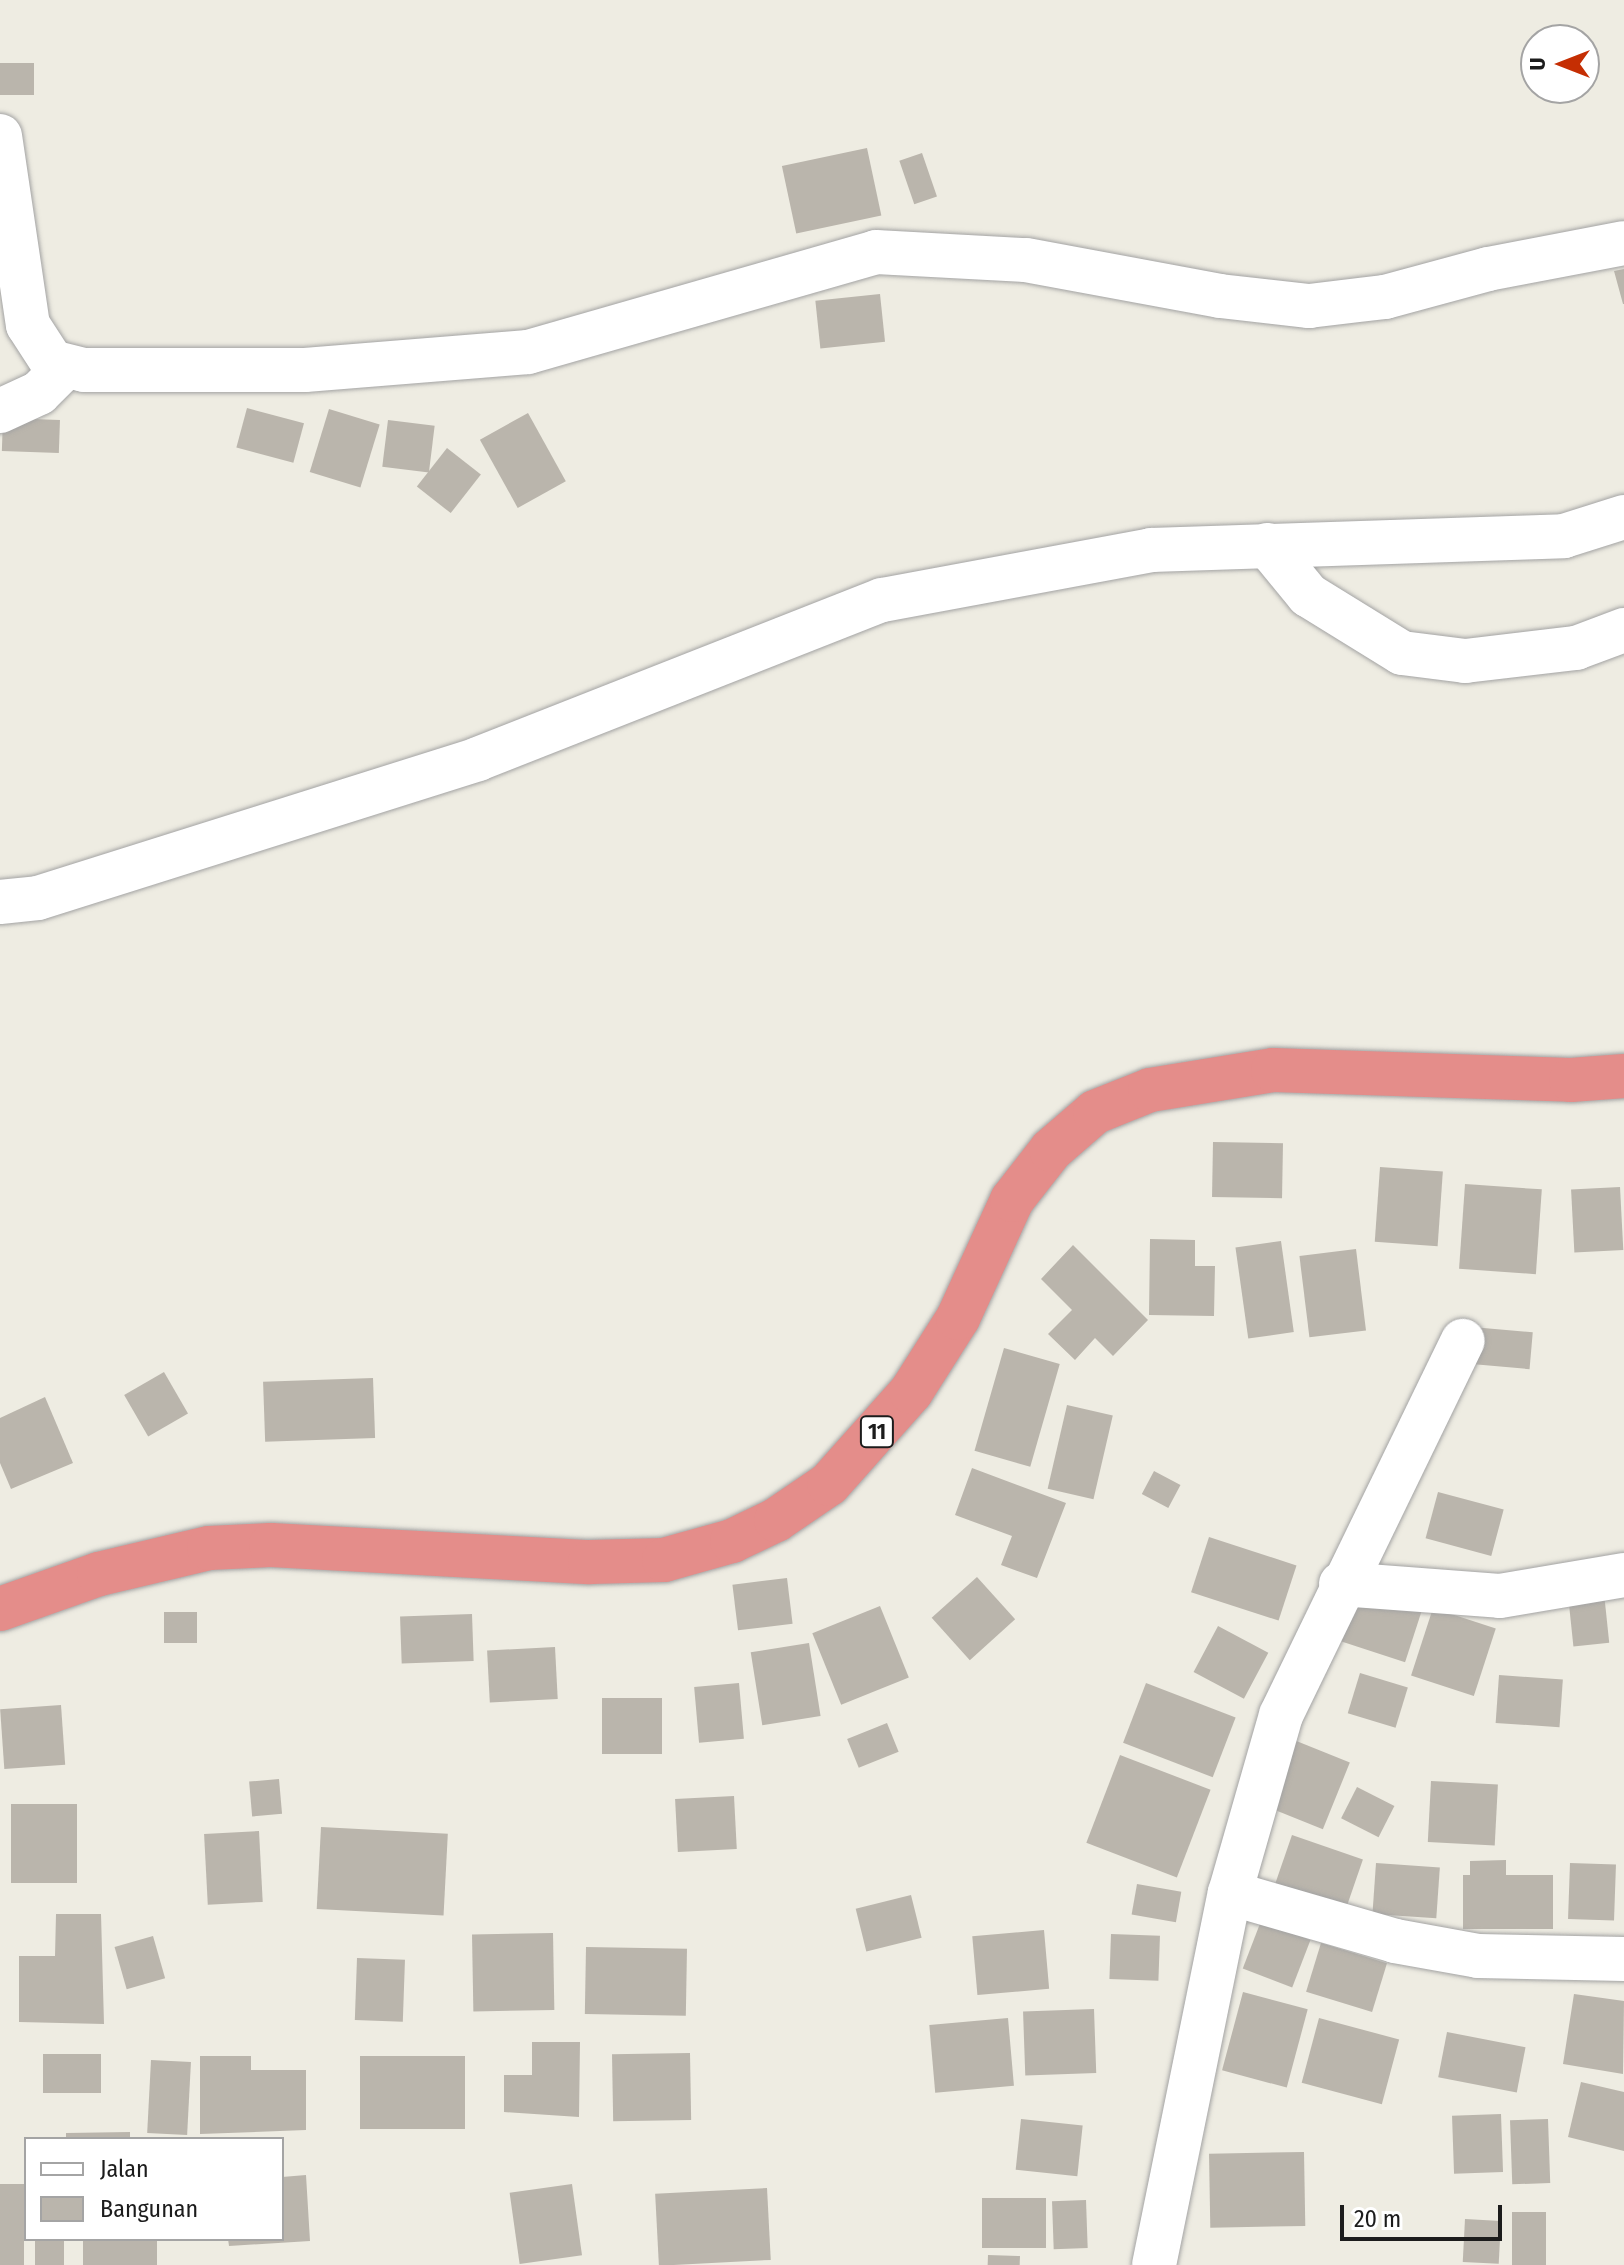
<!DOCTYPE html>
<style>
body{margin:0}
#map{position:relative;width:1624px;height:2265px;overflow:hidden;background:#eeece2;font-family:"Fira Sans Condensed",sans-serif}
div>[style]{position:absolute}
.building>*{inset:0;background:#bab5ac;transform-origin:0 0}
.roads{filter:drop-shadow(0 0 2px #a3a3a3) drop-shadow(0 0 2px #a3a3a3)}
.minor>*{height:44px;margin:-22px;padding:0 22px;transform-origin:22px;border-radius:22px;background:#fff}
.highway>*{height:44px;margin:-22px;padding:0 22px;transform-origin:22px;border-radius:22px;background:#e48d8a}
span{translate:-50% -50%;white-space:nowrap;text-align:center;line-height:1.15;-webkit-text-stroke:6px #fff;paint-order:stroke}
.shield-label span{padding:2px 6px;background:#fff;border:2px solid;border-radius:6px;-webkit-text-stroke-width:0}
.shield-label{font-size:22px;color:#1c1c1c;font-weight:700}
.legend{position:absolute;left:24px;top:2137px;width:260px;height:104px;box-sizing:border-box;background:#fff;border:2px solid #a4a4a4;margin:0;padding:10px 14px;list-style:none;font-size:24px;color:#1c1c1c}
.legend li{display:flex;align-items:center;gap:16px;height:40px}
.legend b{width:40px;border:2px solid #a4a4a4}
.north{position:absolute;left:1520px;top:24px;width:80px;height:80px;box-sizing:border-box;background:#fff;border:2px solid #a4a4a4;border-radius:50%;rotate:270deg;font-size:22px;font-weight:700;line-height:32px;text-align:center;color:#1c1c1c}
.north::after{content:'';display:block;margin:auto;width:28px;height:36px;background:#c52e03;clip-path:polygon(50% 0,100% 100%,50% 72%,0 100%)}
.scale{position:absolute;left:1340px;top:2205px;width:162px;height:36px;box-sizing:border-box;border:4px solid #1c1c1c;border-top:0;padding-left:10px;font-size:24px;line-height:28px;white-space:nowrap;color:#1c1c1c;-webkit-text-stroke:6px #fff;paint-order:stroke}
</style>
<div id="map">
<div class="building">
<i style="left:0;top:63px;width:34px;height:32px"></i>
<i style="left:867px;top:148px;width:69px;height:87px;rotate:78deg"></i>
<i style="left:922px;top:153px;width:46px;height:24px;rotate:71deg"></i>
<i style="clip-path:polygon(1624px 269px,1624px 304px,1623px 304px,1614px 271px)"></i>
<i style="left:880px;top:294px;width:48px;height:65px;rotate:84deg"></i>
<i style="left:247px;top:408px;width:59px;height:41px;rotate:15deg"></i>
<i style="left:329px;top:409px;width:53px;height:66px;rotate:17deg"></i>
<i style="left:528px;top:413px;width:78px;height:55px;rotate:61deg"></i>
<i style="left:3px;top:418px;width:57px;height:33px;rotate:2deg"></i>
<i style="left:388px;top:420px;width:47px;height:47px;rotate:7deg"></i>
<i style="left:447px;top:448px;width:43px;height:49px;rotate:38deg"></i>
<i style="left:1213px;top:1142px;width:70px;height:55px;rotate:1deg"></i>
<i style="left:1380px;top:1167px;width:63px;height:75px;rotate:4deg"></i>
<i style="left:1465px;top:1184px;width:77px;height:85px;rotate:4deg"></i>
<i style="left:1620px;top:1187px;width:63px;height:49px;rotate:87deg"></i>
<i style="clip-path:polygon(1150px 1239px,1195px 1240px,1195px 1266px,1215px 1266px,1214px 1316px,1149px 1315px)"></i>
<i style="left:1281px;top:1241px;width:92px;height:46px;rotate:82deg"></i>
<i style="clip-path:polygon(1073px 1245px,1148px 1320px,1113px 1356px,1095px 1338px,1075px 1360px,1048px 1334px,1072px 1310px,1041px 1279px)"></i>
<i style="left:1356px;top:1249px;width:82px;height:57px;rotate:83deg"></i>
<i style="left:1472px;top:1327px;width:61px;height:37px;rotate:5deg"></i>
<i style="left:1004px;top:1348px;width:58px;height:107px;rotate:16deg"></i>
<i style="left:164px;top:1372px;width:48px;height:46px;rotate:60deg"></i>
<i style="left:373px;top:1378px;width:60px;height:110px;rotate:88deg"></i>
<i style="clip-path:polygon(45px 1397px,73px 1463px,11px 1489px,0 1463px,0 1418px)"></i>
<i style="left:1067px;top:1405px;width:47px;height:86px;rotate:13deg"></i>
<i style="clip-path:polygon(972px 1468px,1066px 1503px,1037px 1578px,1001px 1565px,1012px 1536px,955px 1515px)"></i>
<i style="left:1154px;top:1471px;width:30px;height:26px;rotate:28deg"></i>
<i style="left:1438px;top:1492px;width:68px;height:48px;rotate:15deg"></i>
<i style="left:1209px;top:1537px;width:92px;height:58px;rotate:18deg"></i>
<i style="left:977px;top:1577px;width:57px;height:61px;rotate:48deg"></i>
<i style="left:787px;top:1578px;width:46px;height:55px;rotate:83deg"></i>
<i style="left:1352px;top:1586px;width:74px;height:56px;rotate:18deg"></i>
<i style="left:1604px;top:1593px;width:50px;height:36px;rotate:84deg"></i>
<i style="left:880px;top:1606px;width:77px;height:73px;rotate:68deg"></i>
<i style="left:1433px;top:1608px;width:66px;height:71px;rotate:18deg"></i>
<i style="left:197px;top:1612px;width:31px;height:33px;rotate:90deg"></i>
<i style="left:472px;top:1614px;width:47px;height:72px;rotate:88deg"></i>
<i style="left:1218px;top:1626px;width:57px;height:52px;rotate:28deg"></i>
<i style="left:809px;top:1643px;width:74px;height:59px;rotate:81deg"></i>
<i style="left:555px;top:1647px;width:52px;height:68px;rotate:87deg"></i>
<i style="left:1360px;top:1673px;width:50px;height:42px;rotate:17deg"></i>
<i style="left:1499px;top:1675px;width:64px;height:48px;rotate:4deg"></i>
<i style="left:739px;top:1683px;width:56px;height:45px;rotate:85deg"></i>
<i style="left:1146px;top:1683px;width:96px;height:64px;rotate:21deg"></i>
<i style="left:602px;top:1698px;width:60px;height:56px"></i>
<i style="left:61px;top:1705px;width:60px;height:61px;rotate:86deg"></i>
<i style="left:887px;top:1723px;width:31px;height:43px;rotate:68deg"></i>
<i style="left:1284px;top:1736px;width:71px;height:72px;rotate:22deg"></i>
<i style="left:1120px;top:1755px;width:97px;height:94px;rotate:21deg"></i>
<i style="left:279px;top:1779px;width:35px;height:30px;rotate:85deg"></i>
<i style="left:1431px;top:1781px;width:67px;height:61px;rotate:3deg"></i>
<i style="left:1357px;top:1787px;width:42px;height:35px;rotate:27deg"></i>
<i style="left:734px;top:1796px;width:53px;height:59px;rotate:87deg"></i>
<i style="left:11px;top:1804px;width:66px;height:79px"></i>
<i style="left:321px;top:1827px;width:127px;height:82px;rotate:3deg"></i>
<i style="left:259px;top:1831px;width:71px;height:55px;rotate:87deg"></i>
<i style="left:1292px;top:1835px;width:75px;height:58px;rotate:19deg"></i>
<i style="clip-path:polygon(1506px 1860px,1506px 1875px,1553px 1875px,1553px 1929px,1463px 1929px,1463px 1875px,1470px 1875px,1470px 1861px)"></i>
<i style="left:1376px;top:1863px;width:64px;height:51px;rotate:4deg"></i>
<i style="left:1570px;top:1863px;width:46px;height:56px;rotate:2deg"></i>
<i style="left:1137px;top:1884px;width:45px;height:31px;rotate:10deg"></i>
<i style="left:911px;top:1895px;width:44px;height:57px;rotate:76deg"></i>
<i style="clip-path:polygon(56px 1914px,101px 1914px,104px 2024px,19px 2022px,19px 1956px,55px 1956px)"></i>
<i style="left:1261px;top:1921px;width:53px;height:51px;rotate:21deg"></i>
<i style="left:1044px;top:1930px;width:59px;height:72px;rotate:85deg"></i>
<i style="left:553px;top:1933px;width:77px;height:81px;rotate:89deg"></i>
<i style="left:1111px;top:1934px;width:49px;height:45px;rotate:2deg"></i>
<i style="left:153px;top:1936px;width:44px;height:40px;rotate:74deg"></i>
<i style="left:1321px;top:1943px;width:69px;height:51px;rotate:17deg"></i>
<i style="left:586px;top:1947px;width:101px;height:67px;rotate:1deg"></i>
<i style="left:357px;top:1958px;width:48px;height:62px;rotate:2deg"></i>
<i style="left:1243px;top:1992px;width:67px;height:81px;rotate:15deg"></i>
<i style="clip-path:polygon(1574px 1994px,1624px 2001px,1623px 2074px,1563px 2064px)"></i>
<i style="left:1094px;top:2009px;width:64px;height:71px;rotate:88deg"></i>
<i style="left:1008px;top:2018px;width:68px;height:79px;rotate:85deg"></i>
<i style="left:1319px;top:2018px;width:83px;height:67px;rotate:15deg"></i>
<i style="left:1447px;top:2032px;width:80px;height:46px;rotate:11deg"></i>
<i style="clip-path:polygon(532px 2042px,580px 2042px,579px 2117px,504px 2112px,504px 2075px,532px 2075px)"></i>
<i style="left:690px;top:2053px;width:67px;height:78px;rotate:89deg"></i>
<i style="left:101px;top:2054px;width:39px;height:58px;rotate:90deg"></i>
<i style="clip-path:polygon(200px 2056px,251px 2056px,251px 2070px,306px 2070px,306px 2130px,200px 2134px)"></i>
<i style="left:360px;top:2056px;width:105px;height:73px"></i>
<i style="left:151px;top:2060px;width:40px;height:73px;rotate:3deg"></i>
<i style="clip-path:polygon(1581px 2082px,1624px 2092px,1624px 2151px,1568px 2137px)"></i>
<i style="left:1501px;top:2114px;width:58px;height:49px;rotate:88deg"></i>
<i style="left:1021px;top:2119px;width:62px;height:51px;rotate:6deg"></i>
<i style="left:1548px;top:2119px;width:64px;height:38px;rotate:88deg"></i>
<i style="clip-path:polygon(130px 2132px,130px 2139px,66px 2139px,66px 2133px)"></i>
<i style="left:1304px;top:2152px;width:74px;height:95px;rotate:89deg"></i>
<i style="clip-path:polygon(306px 2175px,310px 2241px,229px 2246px,228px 2239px,282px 2239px,282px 2177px)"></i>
<i style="left:0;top:2184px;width:24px;height:81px"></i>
<i style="left:572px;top:2184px;width:72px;height:63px;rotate:82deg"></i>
<i style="left:767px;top:2188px;width:72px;height:112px;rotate:87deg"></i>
<i style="left:982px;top:2198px;width:64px;height:50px"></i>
<i style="left:1086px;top:2200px;width:48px;height:34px;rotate:88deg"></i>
<i style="left:1512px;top:2212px;width:34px;height:53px"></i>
<i style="left:1465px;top:2219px;width:36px;height:43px;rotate:3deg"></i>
<i style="left:35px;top:2239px;width:29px;height:26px"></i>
<i style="left:83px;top:2239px;width:74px;height:26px"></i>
<i style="left:988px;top:2255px;width:32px;height:10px;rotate:2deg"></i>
</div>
<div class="roads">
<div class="minor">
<i style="left:0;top:136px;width:191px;rotate:81.6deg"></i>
<i style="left:28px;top:325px;width:44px;rotate:57deg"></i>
<i style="left:52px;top:362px;width:33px;rotate:14deg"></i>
<i style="left:84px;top:370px;width:221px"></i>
<i style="left:305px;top:370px;width:224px;rotate:-4.6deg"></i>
<i style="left:528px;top:352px;width:362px;rotate:-16deg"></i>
<i style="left:876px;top:252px;width:150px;rotate:3.1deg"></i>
<i style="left:1026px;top:260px;width:197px;rotate:10.5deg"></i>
<i style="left:1220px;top:296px;width:90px;rotate:6.4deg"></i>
<i style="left:1309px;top:306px;width:77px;rotate:-6.8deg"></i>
<i style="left:1385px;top:297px;width:107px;rotate:-15.2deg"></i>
<i style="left:1488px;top:269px;width:138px;rotate:-10.8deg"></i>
<i style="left:0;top:411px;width:43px;rotate:-24.8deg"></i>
<i style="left:39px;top:393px;width:37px;rotate:-45deg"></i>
<i style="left:1267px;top:545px;width:65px;rotate:50.6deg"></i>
<i style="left:1308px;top:595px;width:110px;rotate:31.7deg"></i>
<i style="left:1402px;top:653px;width:64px;rotate:7.2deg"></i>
<i style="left:1465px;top:661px;width:112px;rotate:-6.7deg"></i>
<i style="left:1576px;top:648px;width:51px;rotate:-20.6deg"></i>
<i style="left:0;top:902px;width:38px;rotate:-6deg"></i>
<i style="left:38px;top:898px;width:461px;rotate:-17.5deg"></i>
<i style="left:478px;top:759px;width:434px;rotate:-21.5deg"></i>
<i style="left:882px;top:600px;width:274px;rotate:-10.5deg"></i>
<i style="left:1151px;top:550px;width:413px;rotate:-1.9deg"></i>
<i style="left:1564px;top:536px;width:63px;rotate:-17.6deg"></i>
<i style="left:1341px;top:1584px;width:159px;rotate:4.3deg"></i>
<i style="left:1500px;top:1596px;width:126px;rotate:-9.6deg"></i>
<i style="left:1230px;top:1893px;width:172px;rotate:16.2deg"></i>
<i style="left:1395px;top:1941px;width:84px;rotate:10.2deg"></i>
<i style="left:1478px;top:1956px;width:146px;rotate:1.2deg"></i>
<i style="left:1154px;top:2265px;width:380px;rotate:-78.5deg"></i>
<i style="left:1230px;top:1893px;width:185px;rotate:-74deg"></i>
<i style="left:1281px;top:1715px;width:416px;rotate:-64.1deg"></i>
</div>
<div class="highway">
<i style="left:0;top:1609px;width:105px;rotate:-19.5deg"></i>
<i style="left:99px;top:1574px;width:113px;rotate:-13.3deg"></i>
<i style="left:209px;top:1548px;width:62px;rotate:-2.8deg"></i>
<i style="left:271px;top:1545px;width:319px;rotate:3.1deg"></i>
<i style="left:590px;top:1562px;width:74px;rotate:-1.5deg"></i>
<i style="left:664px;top:1560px;width:71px;rotate:-15.6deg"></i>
<i style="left:732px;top:1541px;width:49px;rotate:-25.5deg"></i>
<i style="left:776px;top:1520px;width:64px;rotate:-34.2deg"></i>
<i style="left:829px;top:1484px;width:123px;rotate:-48.3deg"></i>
<i style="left:911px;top:1392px;width:88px;rotate:-57.6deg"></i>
<i style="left:958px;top:1318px;width:130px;rotate:-65.4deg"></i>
<i style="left:1012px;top:1200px;width:63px;rotate:-52deg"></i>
<i style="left:1051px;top:1150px;width:58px;rotate:-40.8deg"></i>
<i style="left:1095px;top:1112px;width:59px;rotate:-21.8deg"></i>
<i style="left:1150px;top:1090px;width:125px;rotate:-9.2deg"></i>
<i style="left:1273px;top:1070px;width:298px;rotate:1.9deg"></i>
<i style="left:1571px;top:1080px;width:53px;rotate:-4.3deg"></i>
</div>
</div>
<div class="shield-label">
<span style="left:877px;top:1432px">11</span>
</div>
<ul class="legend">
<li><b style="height:10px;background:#fff"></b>Jalan</li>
<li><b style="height:22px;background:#bab5ac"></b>Bangunan</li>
</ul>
<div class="north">U</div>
<div class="scale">20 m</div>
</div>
